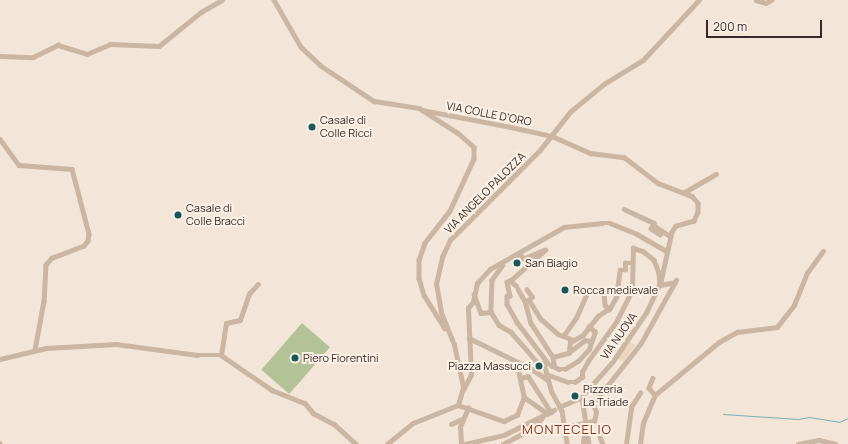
<!DOCTYPE html>
<style>
body{margin:0}
#map{position:relative;width:848px;height:444px;overflow:hidden;background:#f3e6d8;font-family:Manrope,sans-serif}
div>[style]{position:absolute}
.green>*{inset:0;background:#b4c297;transform-origin:0 0}
.plaza>*{inset:0;background:#ecd7be;transform-origin:0 0}
.stream>*{height:1px;margin:-0.5px;padding:0 0.5px;transform-origin:0.5px;border-radius:0.5px;background:#75b0b2}
.minor>*{height:4.5px;margin:-2.25px;padding:0 2.25px;transform-origin:2.25px;border-radius:2.25px;background:#cbb5a3}
.dots>*{width:11px;height:11px;translate:-50% -50%;box-sizing:border-box;border:2px solid #faf0e5;border-radius:50%}
span{translate:-50% -50%;white-space:nowrap;text-align:center;line-height:1.15;-webkit-text-stroke:4px #faf0e5;paint-order:stroke}
.street-label{font-size:11px;color:#362b26}
.poi-label{font-size:11px;color:#362b26}
.left{translate:0 -50%;text-align:left}
.right{translate:-100% -50%;text-align:right}
.quarter-label{font-size:13px;color:#8a341a;letter-spacing:1px}
.scale{position:absolute;left:706px;top:20px;width:116px;height:18px;box-sizing:border-box;border:2px solid #362b26;border-top:0;padding-left:5px;font-size:12px;line-height:14px;white-space:nowrap;color:#362b26;-webkit-text-stroke:3px #faf0e5;paint-order:stroke}
</style>
<div id="map">
<div class="green">
<i style="left:302px;top:323px;width:37px;height:62px;rotate:41deg"></i>
</div>
<div class="plaza">
<i style="left:628px;top:340px;width:9px;height:21px;rotate:36deg"></i>
</div>
<div class="stream">
<i style="left:723px;top:414px;width:75px;rotate:3.8deg"></i>
<i style="left:798px;top:419px;width:11px;rotate:-10deg"></i>
<i style="left:809px;top:417px;width:30px;rotate:9deg"></i>
<i style="left:839px;top:422px;width:10px;rotate:-24deg"></i>
</div>
<div class="minor">
<i style="left:274px;top:0;width:54px;rotate:60.1deg"></i>
<i style="left:301px;top:47px;width:26px;rotate:43deg"></i>
<i style="left:320px;top:65px;width:65px;rotate:33.7deg"></i>
<i style="left:374px;top:101px;width:46px;rotate:8.8deg"></i>
<i style="left:419px;top:108px;width:46px;rotate:32.7deg"></i>
<i style="left:458px;top:133px;width:21px;rotate:41deg"></i>
<i style="left:474px;top:147px;width:12px;rotate:90deg"></i>
<i style="left:474px;top:159px;width:57px;rotate:114.8deg"></i>
<i style="left:450px;top:211px;width:41px;rotate:128deg"></i>
<i style="left:425px;top:243px;width:18px;rotate:109deg"></i>
<i style="left:419px;top:260px;width:18px;rotate:90deg"></i>
<i style="left:419px;top:278px;width:18px;rotate:74deg"></i>
<i style="left:424px;top:295px;width:39px;rotate:58deg"></i>
<i style="left:756px;top:0;width:10px;rotate:17deg"></i>
<i style="left:766px;top:3px;width:6px;rotate:-31deg"></i>
<i style="left:0;top:56px;width:33px;rotate:2deg"></i>
<i style="left:33px;top:57px;width:28px;rotate:-26deg"></i>
<i style="left:58px;top:45px;width:30px;rotate:17deg"></i>
<i style="left:87px;top:54px;width:25px;rotate:-23deg"></i>
<i style="left:110px;top:44px;width:49px;rotate:2.3deg"></i>
<i style="left:159px;top:46px;width:54px;rotate:-39deg"></i>
<i style="left:201px;top:12px;width:24px;rotate:-30deg"></i>
<i style="left:422px;top:110px;width:91px;rotate:10.8deg"></i>
<i style="left:511px;top:127px;width:42px;rotate:12.4deg"></i>
<i style="left:552px;top:136px;width:42px;rotate:24.1deg"></i>
<i style="left:590px;top:153px;width:34px;rotate:7deg"></i>
<i style="left:624px;top:157px;width:43px;rotate:37.4deg"></i>
<i style="left:658px;top:183px;width:36px;rotate:21deg"></i>
<i style="left:692px;top:196px;width:9px;rotate:49deg"></i>
<i style="left:698px;top:203px;width:9px;rotate:90deg"></i>
<i style="left:698px;top:212px;width:10px;rotate:114deg"></i>
<i style="left:694px;top:221px;width:19px;rotate:164deg"></i>
<i style="left:676px;top:226px;width:7px;rotate:124deg"></i>
<i style="left:672px;top:232px;width:51px;rotate:102.4deg"></i>
<i style="left:661px;top:282px;width:33px;rotate:115deg"></i>
<i style="left:647px;top:312px;width:60px;rotate:124.2deg"></i>
<i style="left:613px;top:362px;width:47px;rotate:131.5deg"></i>
<i style="left:582px;top:397px;width:48px;rotate:81.5deg"></i>
<i style="left:0;top:139px;width:32px;rotate:54deg"></i>
<i style="left:19px;top:165px;width:53px;rotate:4.3deg"></i>
<i style="left:72px;top:169px;width:67px;rotate:75.3deg"></i>
<i style="left:89px;top:234px;width:7px;rotate:98deg"></i>
<i style="left:88px;top:241px;width:6px;rotate:129deg"></i>
<i style="left:84px;top:246px;width:34px;rotate:159deg"></i>
<i style="left:52px;top:258px;width:9px;rotate:131deg"></i>
<i style="left:46px;top:265px;width:36px;rotate:93deg"></i>
<i style="left:44px;top:301px;width:50px;rotate:100.4deg"></i>
<i style="left:683px;top:193px;width:38px;rotate:-30deg"></i>
<i style="left:624px;top:209px;width:33px;rotate:25deg"></i>
<i style="left:654px;top:223px;width:2px;rotate:117deg"></i>
<i style="left:662px;top:231px;width:4px;rotate:117deg"></i>
<i style="left:660px;top:235px;width:11px;rotate:-146deg"></i>
<i style="left:651px;top:229px;width:4px;rotate:-63deg"></i>
<i style="left:653px;top:225px;width:4px;rotate:34deg"></i>
<i style="left:656px;top:227px;width:17px;rotate:33deg"></i>
<i style="left:503px;top:265px;width:19px;rotate:126deg"></i>
<i style="left:492px;top:280px;width:32px;rotate:92deg"></i>
<i style="left:491px;top:312px;width:15px;rotate:58deg"></i>
<i style="left:499px;top:325px;width:14px;rotate:30deg"></i>
<i style="left:511px;top:332px;width:41px;rotate:48.9deg"></i>
<i style="left:538px;top:363px;width:6px"></i>
<i style="left:544px;top:363px;width:30px;rotate:75deg"></i>
<i style="left:552px;top:392px;width:21px;rotate:62deg"></i>
<i style="left:562px;top:411px;width:33px;rotate:81deg"></i>
<i style="left:510px;top:281px;width:47px;rotate:-41.5deg"></i>
<i style="left:545px;top:250px;width:23px;rotate:157deg"></i>
<i style="left:524px;top:259px;width:7px;rotate:-135deg"></i>
<i style="left:519px;top:254px;width:3px;rotate:135deg"></i>
<i style="left:516px;top:286px;width:8px;rotate:-140deg"></i>
<i style="left:510px;top:281px;width:3px;rotate:162deg"></i>
<i style="left:507px;top:282px;width:14px;rotate:78deg"></i>
<i style="left:510px;top:296px;width:3px;rotate:180deg"></i>
<i style="left:507px;top:296px;width:8px;rotate:90deg"></i>
<i style="left:507px;top:304px;width:21px;rotate:61deg"></i>
<i style="left:517px;top:322px;width:51px;rotate:52.9deg"></i>
<i style="left:518px;top:289px;width:14px;rotate:60deg"></i>
<i style="left:525px;top:301px;width:23px;rotate:75deg"></i>
<i style="left:531px;top:323px;width:40px;rotate:57.1deg"></i>
<i style="left:553px;top:357px;width:7px;rotate:82deg"></i>
<i style="left:554px;top:364px;width:3px;rotate:135deg"></i>
<i style="left:604px;top:293px;width:12px;rotate:85deg"></i>
<i style="left:605px;top:305px;width:6px;rotate:45deg"></i>
<i style="left:474px;top:294px;width:20px;rotate:70deg"></i>
<i style="left:481px;top:313px;width:10px;rotate:-6deg"></i>
<i style="left:529px;top:300px;width:22px;rotate:58deg"></i>
<i style="left:541px;top:319px;width:23px;rotate:41deg"></i>
<i style="left:558px;top:334px;width:17px;rotate:21deg"></i>
<i style="left:527px;top:301px;width:6px;rotate:-39deg"></i>
<i style="left:532px;top:297px;width:9px;rotate:-126deg"></i>
<i style="left:564px;top:335px;width:21px;rotate:-55deg"></i>
<i style="left:576px;top:318px;width:30px;rotate:-66deg"></i>
<i style="left:469px;top:338px;width:70px;rotate:26.2deg"></i>
<i style="left:532px;top:369px;width:19px;rotate:35deg"></i>
<i style="left:569px;top:350px;width:8px;rotate:-83deg"></i>
<i style="left:570px;top:342px;width:15px;rotate:-28deg"></i>
<i style="left:583px;top:335px;width:24px;rotate:-52deg"></i>
<i style="left:598px;top:316px;width:14px;rotate:-34deg"></i>
<i style="left:610px;top:308px;width:13px;rotate:-61deg"></i>
<i style="left:616px;top:297px;width:27px;rotate:-82deg"></i>
<i style="left:620px;top:270px;width:5px"></i>
<i style="left:625px;top:270px;width:7px;rotate:-90deg"></i>
<i style="left:625px;top:263px;width:8px"></i>
<i style="left:221px;top:355px;width:32px;rotate:-81deg"></i>
<i style="left:226px;top:323px;width:14px;rotate:-12deg"></i>
<i style="left:240px;top:320px;width:28px;rotate:-71deg"></i>
<i style="left:249px;top:294px;width:13px;rotate:-48deg"></i>
<i style="left:553px;top:357px;width:16px;rotate:-15deg"></i>
<i style="left:568px;top:353px;width:21px;rotate:-37deg"></i>
<i style="left:585px;top:340px;width:5px;rotate:11deg"></i>
<i style="left:0;top:359px;width:47px;rotate:-13.4deg"></i>
<i style="left:46px;top:348px;width:70px;rotate:-3.3deg"></i>
<i style="left:116px;top:344px;width:82px;rotate:7.7deg"></i>
<i style="left:197px;top:355px;width:24px"></i>
<i style="left:221px;top:355px;width:62px;rotate:34.5deg"></i>
<i style="left:272px;top:390px;width:35px;rotate:22deg"></i>
<i style="left:305px;top:403px;width:13px;rotate:51deg"></i>
<i style="left:313px;top:413px;width:24px;rotate:28deg"></i>
<i style="left:334px;top:424px;width:30px;rotate:42deg"></i>
<i style="left:517px;top:363px;width:35px;rotate:78deg"></i>
<i style="left:524px;top:397px;width:29px;rotate:35deg"></i>
<i style="left:551px;top:365px;width:9px;rotate:27deg"></i>
<i style="left:559px;top:369px;width:6px"></i>
<i style="left:565px;top:369px;width:15px;rotate:-32deg"></i>
<i style="left:578px;top:361px;width:16px;rotate:-47deg"></i>
<i style="left:589px;top:349px;width:18px;rotate:-71deg"></i>
<i style="left:595px;top:332px;width:8px;rotate:-140deg"></i>
<i style="left:546px;top:374px;width:23px;rotate:20deg"></i>
<i style="left:568px;top:382px;width:7px"></i>
<i style="left:575px;top:382px;width:9px;rotate:-36deg"></i>
<i style="left:582px;top:377px;width:5px;rotate:-90deg"></i>
<i style="left:582px;top:372px;width:13px;rotate:-61deg"></i>
<i style="left:588px;top:361px;width:48px;rotate:-54.3deg"></i>
<i style="left:616px;top:322px;width:35px;rotate:-63deg"></i>
<i style="left:632px;top:291px;width:43px;rotate:-88.7deg"></i>
<i style="left:633px;top:248px;width:10px;rotate:17deg"></i>
<i style="left:643px;top:251px;width:14px;rotate:39deg"></i>
<i style="left:654px;top:260px;width:14px;rotate:69deg"></i>
<i style="left:659px;top:273px;width:12px;rotate:85deg"></i>
<i style="left:660px;top:285px;width:15px;rotate:-11deg"></i>
<i style="left:521px;top:378px;width:7px;rotate:-16deg"></i>
<i style="left:528px;top:376px;width:43px;rotate:57.4deg"></i>
<i style="left:653px;top:378px;width:11px;rotate:112deg"></i>
<i style="left:649px;top:388px;width:9px;rotate:49deg"></i>
<i style="left:463px;top:390px;width:17px;rotate:-62deg"></i>
<i style="left:471px;top:375px;width:67px;rotate:-92.6deg"></i>
<i style="left:468px;top:308px;width:8px;rotate:-50deg"></i>
<i style="left:473px;top:302px;width:19px;rotate:-78deg"></i>
<i style="left:477px;top:283px;width:19px;rotate:-47deg"></i>
<i style="left:490px;top:269px;width:85px;rotate:-29.6deg"></i>
<i style="left:564px;top:227px;width:38px;rotate:-6deg"></i>
<i style="left:602px;top:223px;width:8px"></i>
<i style="left:610px;top:223px;width:29px;rotate:22deg"></i>
<i style="left:637px;top:234px;width:34px;rotate:30deg"></i>
<i style="left:458px;top:405px;width:19px;rotate:-74deg"></i>
<i style="left:463px;top:387px;width:43px;rotate:-102.1deg"></i>
<i style="left:454px;top:345px;width:35px;rotate:-112deg"></i>
<i style="left:441px;top:312px;width:28px;rotate:-100deg"></i>
<i style="left:436px;top:284px;width:28px;rotate:-77deg"></i>
<i style="left:442px;top:257px;width:19px;rotate:-65deg"></i>
<i style="left:450px;top:240px;width:127px;rotate:-45deg"></i>
<i style="left:540px;top:150px;width:48px;rotate:-51.7deg"></i>
<i style="left:570px;top:112px;width:44px;rotate:-39.5deg"></i>
<i style="left:604px;top:84px;width:46px;rotate:-31.6deg"></i>
<i style="left:643px;top:60px;width:82px;rotate:-47deg"></i>
<i style="left:559px;top:407px;width:25px;rotate:-23deg"></i>
<i style="left:451px;top:424px;width:12px;rotate:-24deg"></i>
<i style="left:565px;top:427px;width:30px;rotate:-12deg"></i>
<i style="left:594px;top:421px;width:9px;rotate:-77deg"></i>
<i style="left:596px;top:412px;width:9px;rotate:-111deg"></i>
<i style="left:593px;top:404px;width:78px;rotate:-51.8deg"></i>
<i style="left:641px;top:343px;width:72px;rotate:-60.9deg"></i>
<i style="left:600px;top:437px;width:8px;rotate:67deg"></i>
<i style="left:0;top:443px;width:1px;rotate:90deg"></i>
<i style="left:387px;top:444px;width:33px;rotate:-39deg"></i>
<i style="left:413px;top:423px;width:48px;rotate:-21.8deg"></i>
<i style="left:458px;top:405px;width:49px;rotate:19.2deg"></i>
<i style="left:504px;top:421px;width:14px;rotate:-25deg"></i>
<i style="left:517px;top:415px;width:19px;rotate:-69deg"></i>
<i style="left:461px;top:444px;width:17px;rotate:-93deg"></i>
<i style="left:460px;top:427px;width:21px;rotate:-67deg"></i>
<i style="left:465px;top:444px;width:40px;rotate:-13deg"></i>
<i style="left:504px;top:435px;width:56px;rotate:-26.6deg"></i>
<i style="left:503px;top:444px;width:34px;rotate:-28deg"></i>
<i style="left:533px;top:428px;width:13px;rotate:-48deg"></i>
<i style="left:583px;top:444px;width:13px;rotate:-86deg"></i>
<i style="left:626px;top:444px;width:37px;rotate:-82deg"></i>
<i style="left:631px;top:407px;width:17px;rotate:-57deg"></i>
<i style="left:640px;top:444px;width:21px;rotate:-82deg"></i>
<i style="left:643px;top:423px;width:30px;rotate:-67deg"></i>
<i style="left:655px;top:395px;width:83px;rotate:-39.6deg"></i>
<i style="left:719px;top:342px;width:21px;rotate:-29deg"></i>
<i style="left:737px;top:332px;width:40px;rotate:-7.1deg"></i>
<i style="left:777px;top:327px;width:28px;rotate:-52deg"></i>
<i style="left:794px;top:305px;width:35px;rotate:-68deg"></i>
<i style="left:807px;top:273px;width:27px;rotate:-54deg"></i>
<i style="left:798px;top:444px;width:21px;rotate:-11deg"></i>
<i style="left:819px;top:440px;width:17px;rotate:13deg"></i>
</div>
<div class="dots">
<i style="left:312px;top:127px;background:#19565a"></i>
<i style="left:178px;top:215px;background:#19565a"></i>
<i style="left:517px;top:263px;background:#19565a"></i>
<i style="left:565px;top:290px;background:#19565a"></i>
<i style="left:295px;top:358px;background:#19565a"></i>
<i style="left:539px;top:366px;background:#19565a"></i>
<i style="left:575px;top:396px;background:#19565a"></i>
</div>
<div class="street-label">
<span style="left:489px;top:114px;rotate:11deg">VIA COLLE D'ORO</span>
<span style="left:485px;top:193px;rotate:-45deg">VIA ANGELO PALOZZA</span>
<span style="left:619px;top:336px;rotate:-55deg">VIA NUOVA</span>
</div>
<div class="poi-label">
<span class="left" style="left:320px;top:127px">Casale di<br>Colle Ricci</span>
<span class="left" style="left:186px;top:215px">Casale di<br>Colle Bracci</span>
<span class="left" style="left:525px;top:263px">San Biagio</span>
<span class="left" style="left:573px;top:290px">Rocca medievale</span>
<span class="left" style="left:303px;top:358px">Piero Fiorentini</span>
<span class="right" style="left:531px;top:366px">Piazza Massucci</span>
<span class="left" style="left:583px;top:396px">Pizzeria<br>La Triade</span>
</div>
<div class="quarter-label">
<span style="left:567px;top:429px">MONTECELIO</span>
</div>
<div class="scale">200 m</div>
</div>
